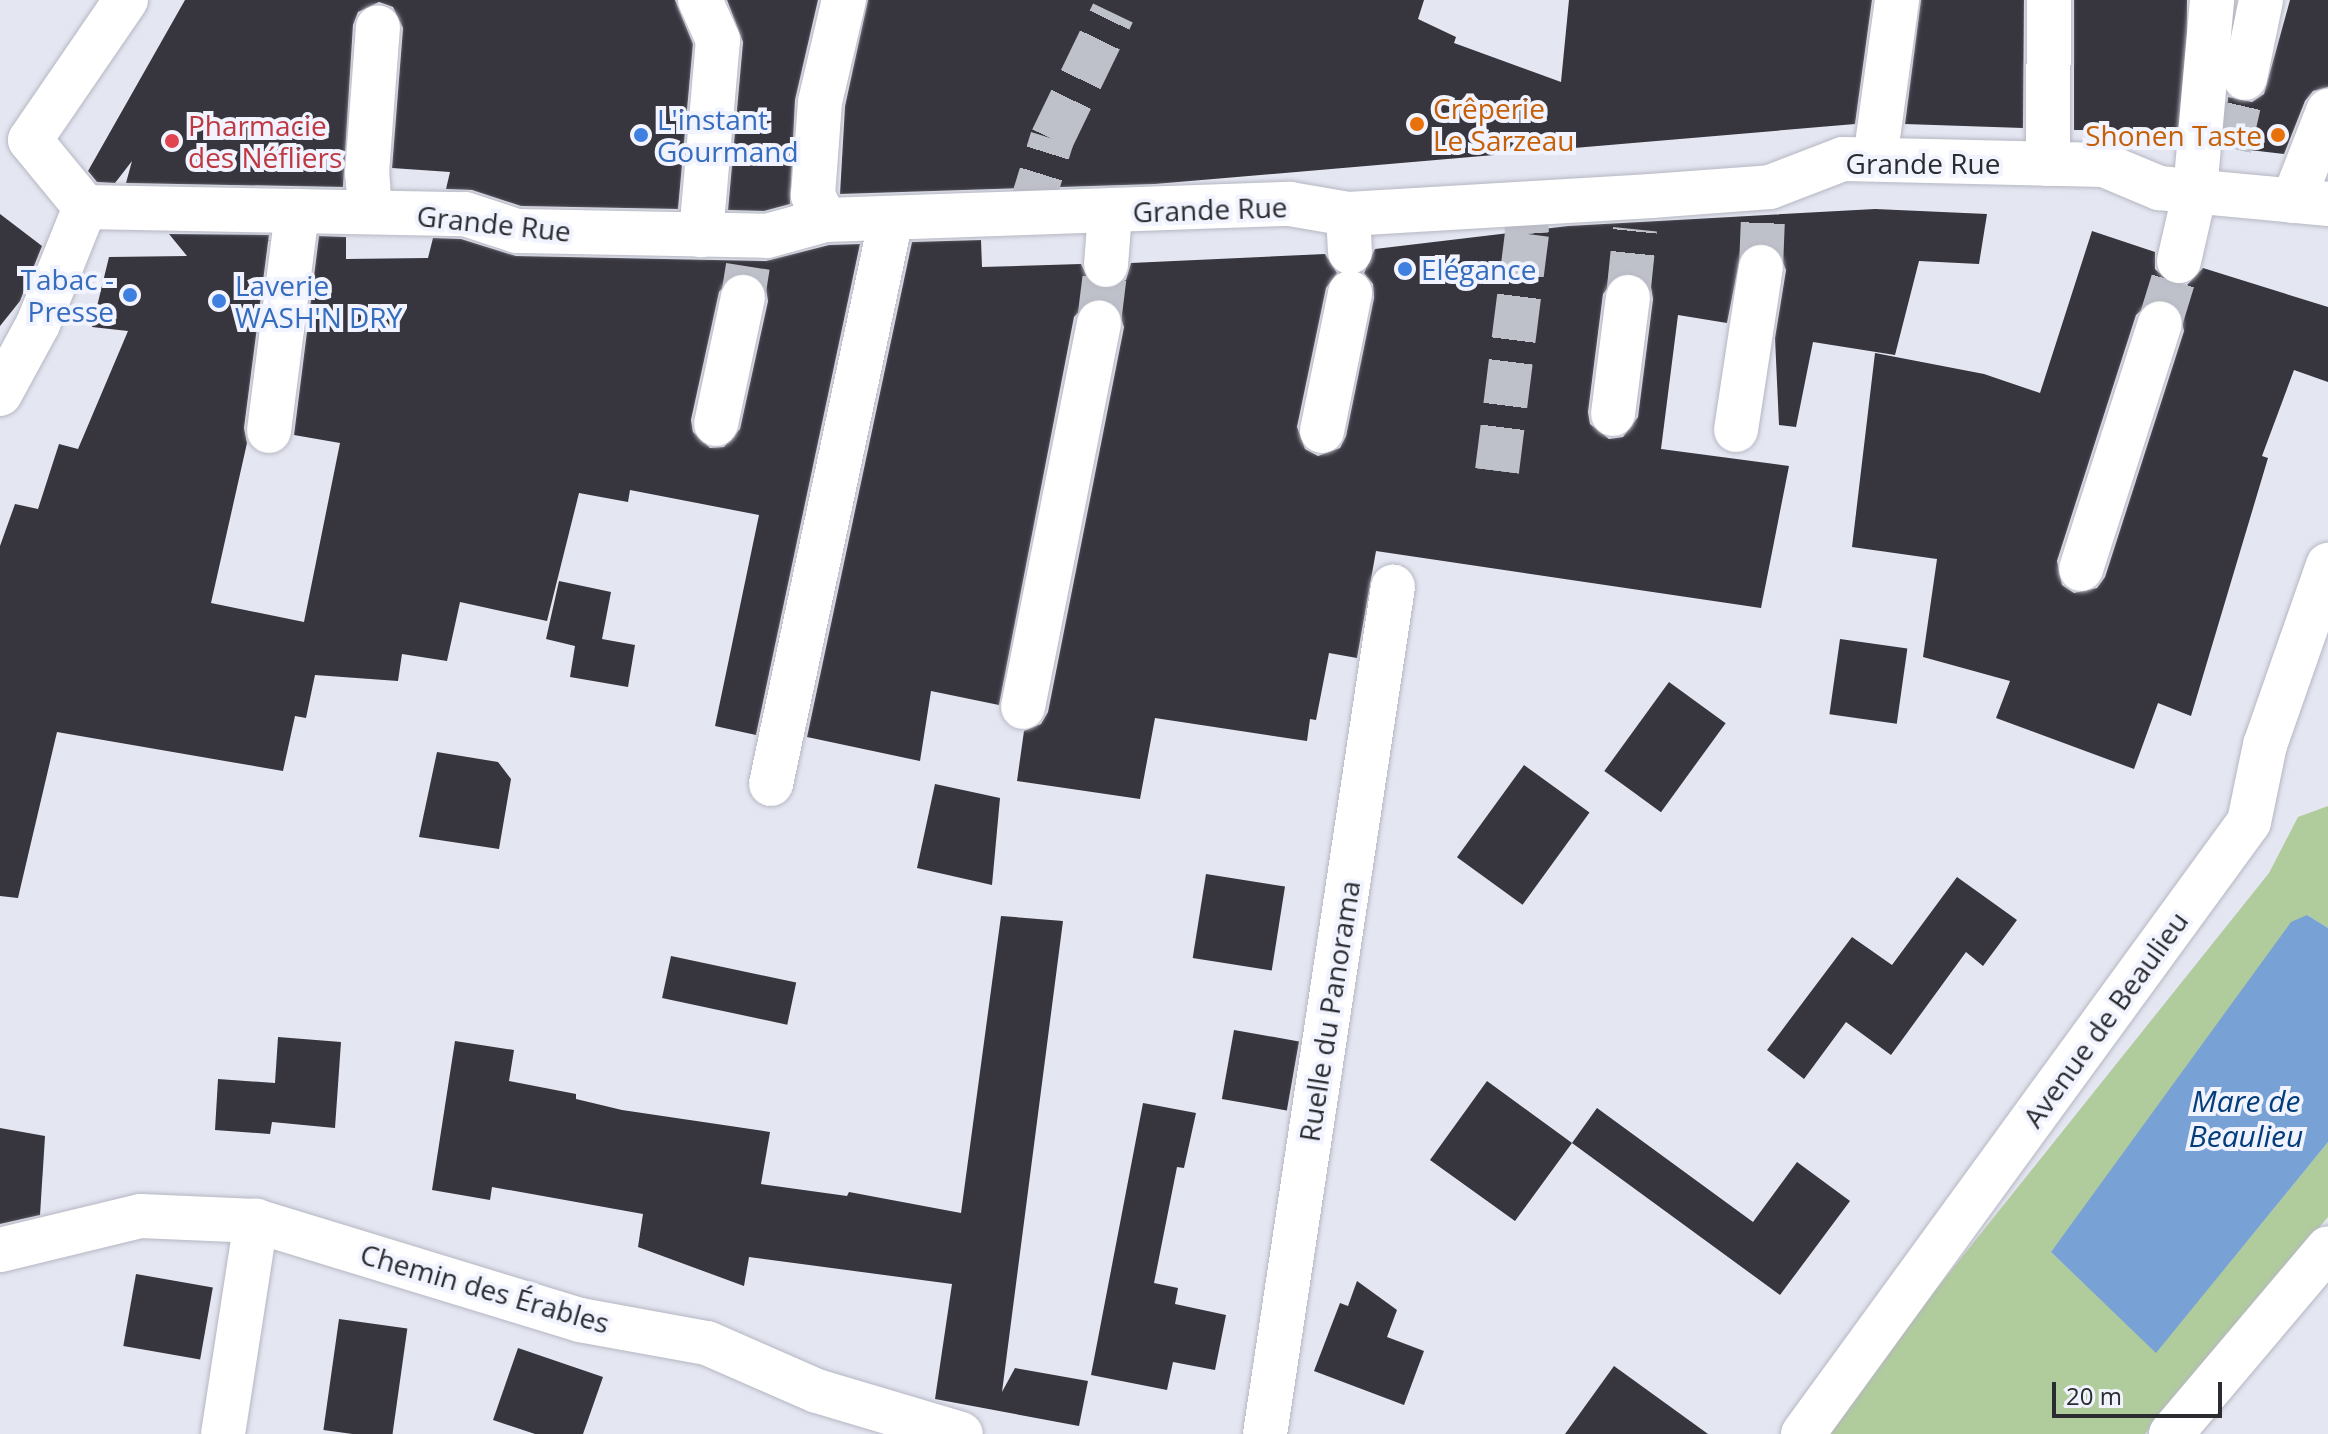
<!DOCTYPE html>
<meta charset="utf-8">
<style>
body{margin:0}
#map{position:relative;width:2328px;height:1434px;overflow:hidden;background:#e4e6f1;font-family:"Open Sans",sans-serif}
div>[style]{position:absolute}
.green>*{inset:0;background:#b1cc9c}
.water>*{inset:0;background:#78a1d5}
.building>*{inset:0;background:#37353d;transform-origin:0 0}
.minor-tunnel>*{height:44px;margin-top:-22px;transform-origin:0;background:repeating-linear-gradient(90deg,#bfc1ca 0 44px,transparent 0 66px)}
.roads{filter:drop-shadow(0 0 2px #b5b7c2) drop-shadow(0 0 2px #b5b7c2)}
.minor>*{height:44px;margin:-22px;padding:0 22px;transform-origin:22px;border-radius:22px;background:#fff}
.dots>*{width:22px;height:22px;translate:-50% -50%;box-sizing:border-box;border:4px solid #f1f3fe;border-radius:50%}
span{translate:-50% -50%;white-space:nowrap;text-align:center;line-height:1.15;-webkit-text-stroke:8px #f1f3fe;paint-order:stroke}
.food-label{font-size:28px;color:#c56008}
.left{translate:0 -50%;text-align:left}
.right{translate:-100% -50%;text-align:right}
.shop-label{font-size:28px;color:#366cbe}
.health-label{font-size:28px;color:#be3a42}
.street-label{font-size:28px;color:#2b2c30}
.water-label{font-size:30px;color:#033d7b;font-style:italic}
.scale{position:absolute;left:2052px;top:1382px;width:170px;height:36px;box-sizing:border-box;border:4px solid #2b2c30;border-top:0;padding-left:10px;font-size:24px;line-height:28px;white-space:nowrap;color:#2b2c30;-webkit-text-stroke:6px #f1f3fe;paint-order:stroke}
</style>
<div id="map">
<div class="green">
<i style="clip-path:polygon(2328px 806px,2328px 928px,2307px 915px,2051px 1252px,2156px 1352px,2328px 1142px,2328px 1217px,2145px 1434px,1829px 1434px,1834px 1417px,2269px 873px,2298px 817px)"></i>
</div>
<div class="water">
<i style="clip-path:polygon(2307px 915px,2328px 928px,2328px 1142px,2156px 1353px,2051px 1252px,2291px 922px)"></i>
</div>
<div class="building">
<i style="clip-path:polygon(185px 0,675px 0,693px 44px,678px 209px,521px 206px,472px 190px,446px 189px,450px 172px,392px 168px,403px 28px,393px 7px,379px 2px,358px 12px,353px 25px,343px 187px,126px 183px,132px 161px,115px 183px,97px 182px,88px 171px)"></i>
<i style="clip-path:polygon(727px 0,818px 0,795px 100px,790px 204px,764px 211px,728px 210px,743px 42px)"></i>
<i style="clip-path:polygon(868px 0,1424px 0,1418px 19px,1456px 37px,1454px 43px,1561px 82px,1569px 0,1872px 0,1855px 124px,1155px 184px,840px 194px,845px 106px)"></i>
<i style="clip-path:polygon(1921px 0,2024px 0,2023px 128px,1905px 124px)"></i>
<i style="left:2074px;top:0;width:113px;height:130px"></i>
<i style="clip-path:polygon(2290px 0,2328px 0,2328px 87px,2313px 91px,2305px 101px,2284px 154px,2224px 147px,2228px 97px,2252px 102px,2264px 94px)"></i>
<i style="clip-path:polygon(evenodd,1875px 209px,1987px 214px,1979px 264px,1919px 261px,1895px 355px,1813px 342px,1796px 427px,1779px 425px,1775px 338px,1786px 270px,1777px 248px,1753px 244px,1741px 252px,1727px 323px,1678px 315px,1661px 449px,1789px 466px,1761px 608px,1376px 551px,1357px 658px,1329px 653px,1316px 720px,1310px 719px,1307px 741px,1155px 718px,1140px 799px,1017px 781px,1024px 731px,1041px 724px,1048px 712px,1124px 327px,1116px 304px,1092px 298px,1074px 317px,999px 705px,931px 691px,920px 761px,807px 737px,912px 242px,981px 240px,982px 267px,1081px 264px,1091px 285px,1105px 290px,1126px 280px,1131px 263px,1325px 254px,1337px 273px,1326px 288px,1297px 427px,1305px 449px,1318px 456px,1340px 448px,1346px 436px,1374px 298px,1373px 284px,1364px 273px,1375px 249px,1568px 226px,1875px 209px,1632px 272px,1651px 287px,1653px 299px,1638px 417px,1623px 437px,1609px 439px,1590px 424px,1588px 412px,1603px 294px,1618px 274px,1632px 272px)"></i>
<i style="clip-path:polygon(0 214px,42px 246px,20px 301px,0 326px)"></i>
<i style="clip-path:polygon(evenodd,2092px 231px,2155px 252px,2155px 269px,2173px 285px,2187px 285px,2203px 268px,2328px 307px,2328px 382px,2294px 370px,2262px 456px,2268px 458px,2191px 716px,2158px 703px,2134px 769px,1996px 718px,2010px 681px,1923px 657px,1937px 559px,1852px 547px,1875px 353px,1984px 374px,2040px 393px,2092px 231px,2154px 299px,2178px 306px,2184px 331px,2105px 577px,2097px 588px,2074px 593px,2062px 585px,2057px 561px,2136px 315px,2154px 299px)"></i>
<i style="clip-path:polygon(evenodd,169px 234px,269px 235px,244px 428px,247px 443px,211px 603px,304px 622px,340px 443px,294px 435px,319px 236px,346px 237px,346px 259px,428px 258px,433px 238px,461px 239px,516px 256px,766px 261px,829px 245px,860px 244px,756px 735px,715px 726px,759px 515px,630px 490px,628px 502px,579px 493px,547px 621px,460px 602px,447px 661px,402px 654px,398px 681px,315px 675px,306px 718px,295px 716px,283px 771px,57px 732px,18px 898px,0 896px,0 546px,15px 504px,38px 509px,59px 444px,78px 449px,128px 331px,92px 327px,109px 257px,187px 256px,169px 234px,749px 273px,766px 289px,768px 301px,740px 429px,724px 447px,710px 448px,693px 432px,691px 420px,719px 292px,735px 274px,749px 273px)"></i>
<i style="clip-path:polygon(559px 581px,611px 592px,602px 639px,635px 645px,628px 687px,570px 677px,575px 646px,546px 639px)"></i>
<i style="left:1840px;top:639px;width:68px;height:76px;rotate:8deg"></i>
<i style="left:1669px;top:682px;width:70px;height:110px;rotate:36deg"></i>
<i style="clip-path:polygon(437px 752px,498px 762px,511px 779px,499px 849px,419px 837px)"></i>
<i style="left:1524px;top:765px;width:81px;height:114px;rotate:36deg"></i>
<i style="clip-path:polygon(935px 784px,1000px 798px,992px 885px,917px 868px)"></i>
<i style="left:1206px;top:874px;width:80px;height:85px;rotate:9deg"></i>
<i style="clip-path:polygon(1957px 877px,2017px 920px,1983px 966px,1966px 952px,1891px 1055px,1846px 1022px,1804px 1079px,1767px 1050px,1852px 937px,1892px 965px)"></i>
<i style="clip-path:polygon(1001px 916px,1063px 921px,1002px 1392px,1015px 1368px,1088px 1381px,1079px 1426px,935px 1399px,952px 1284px,749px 1257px,744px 1286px,638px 1247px,643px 1214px,492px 1187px,490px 1200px,432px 1190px,455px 1041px,514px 1050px,509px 1081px,576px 1094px,576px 1099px,622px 1110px,770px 1132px,761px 1184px,847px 1196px,849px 1192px,961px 1213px)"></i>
<i style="left:671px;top:956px;width:128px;height:43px;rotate:12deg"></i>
<i style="left:1234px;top:1030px;width:66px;height:70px;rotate:10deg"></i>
<i style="clip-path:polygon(278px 1037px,341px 1042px,335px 1128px,272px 1122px,270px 1134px,215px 1130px,218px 1079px,275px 1083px)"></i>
<i style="clip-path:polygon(1487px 1081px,1572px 1143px,1597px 1108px,1753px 1222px,1797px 1162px,1850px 1201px,1780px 1295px,1572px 1143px,1515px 1221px,1430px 1160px)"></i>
<i style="clip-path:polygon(1143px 1103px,1196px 1113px,1184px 1168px,1177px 1167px,1154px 1283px,1178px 1288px,1175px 1304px,1226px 1315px,1215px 1370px,1173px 1362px,1167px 1390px,1091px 1375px)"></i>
<i style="clip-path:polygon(0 1128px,45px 1136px,40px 1215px,0 1224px)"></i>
<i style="left:136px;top:1274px;width:78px;height:73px;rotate:10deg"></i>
<i style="clip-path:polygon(1357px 1281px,1397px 1310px,1387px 1337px,1424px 1351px,1404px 1405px,1314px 1371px,1340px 1303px,1348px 1306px)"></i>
<i style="left:339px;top:1319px;width:69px;height:112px;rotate:8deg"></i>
<i style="clip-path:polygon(518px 1348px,603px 1377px,583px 1434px,535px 1434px,493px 1420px)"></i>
<i style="clip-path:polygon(1614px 1366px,1708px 1434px,1565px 1434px)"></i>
</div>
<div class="minor-tunnel">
<i style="left:2229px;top:148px;width:72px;rotate:-77.1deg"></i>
<i style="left:1028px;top:216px;width:81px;rotate:-72.7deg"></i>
<i style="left:1052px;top:139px;width:140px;rotate:-64.2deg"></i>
<i style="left:1761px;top:267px;width:50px;rotate:-87.7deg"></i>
<i style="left:743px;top:297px;width:31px;rotate:-81deg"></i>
<i style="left:1628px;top:297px;width:68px;rotate:-84.1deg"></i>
<i style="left:1099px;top:322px;width:57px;rotate:-83deg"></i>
<i style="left:2160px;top:323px;width:65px;rotate:-73deg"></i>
<i style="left:1497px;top:471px;width:239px;rotate:-82.8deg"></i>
<i style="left:1527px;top:234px;width:31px;rotate:-94deg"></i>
</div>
<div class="roads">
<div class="minor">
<i style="left:700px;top:0;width:44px;rotate:65.8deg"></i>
<i style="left:718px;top:40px;width:196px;rotate:95deg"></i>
<i style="left:2245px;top:78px;width:80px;rotate:-78.4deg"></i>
<i style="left:30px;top:140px;width:170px;rotate:-55.6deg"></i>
<i style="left:30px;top:140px;width:87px;rotate:50.6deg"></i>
<i style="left:1875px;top:159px;width:161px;rotate:-82.1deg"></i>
<i style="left:2048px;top:164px;width:164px;rotate:-89.7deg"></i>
<i style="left:2293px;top:201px;width:97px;rotate:-68.7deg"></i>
<i style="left:85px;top:207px;width:380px;rotate:1.1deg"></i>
<i style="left:465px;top:214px;width:55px;rotate:18.1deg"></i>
<i style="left:517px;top:231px;width:250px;rotate:1.1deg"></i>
<i style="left:767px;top:236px;width:60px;rotate:-15.4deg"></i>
<i style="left:825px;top:220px;width:465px;rotate:-2deg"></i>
<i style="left:1290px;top:204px;width:59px;rotate:9.8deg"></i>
<i style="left:1348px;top:214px;width:304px;rotate:-3.4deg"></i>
<i style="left:1651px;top:196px;width:119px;rotate:-4.3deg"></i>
<i style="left:1770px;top:187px;width:78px;rotate:-21deg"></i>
<i style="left:1843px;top:159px;width:261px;rotate:1.3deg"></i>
<i style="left:2104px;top:165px;width:60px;rotate:22.7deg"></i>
<i style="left:2159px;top:188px;width:170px;rotate:5.4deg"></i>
<i style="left:370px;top:212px;width:39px;rotate:-94deg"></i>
<i style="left:367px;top:173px;width:146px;rotate:-85.7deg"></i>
<i style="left:1348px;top:214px;width:38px;rotate:87deg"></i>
<i style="left:825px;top:220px;width:28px;rotate:-116deg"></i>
<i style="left:813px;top:195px;width:93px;rotate:-85.7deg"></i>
<i style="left:820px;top:102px;width:105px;rotate:-76.8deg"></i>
<i style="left:2179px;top:261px;width:72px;rotate:-77.1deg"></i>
<i style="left:2195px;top:191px;width:192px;rotate:-84.9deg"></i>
<i style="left:1106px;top:265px;width:52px;rotate:-85.6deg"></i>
<i style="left:0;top:394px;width:80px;rotate:-61.5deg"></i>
<i style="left:38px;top:324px;width:126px;rotate:-68.1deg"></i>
<i style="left:1613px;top:414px;width:118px;rotate:-82.7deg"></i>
<i style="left:716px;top:424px;width:130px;rotate:-78deg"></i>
<i style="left:1736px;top:430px;width:165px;rotate:-81.3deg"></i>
<i style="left:269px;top:431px;width:222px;rotate:-82.7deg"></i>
<i style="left:1322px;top:431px;width:141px;rotate:-78.5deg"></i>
<i style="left:2081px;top:569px;width:258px;rotate:-72.2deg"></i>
<i style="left:1023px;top:707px;width:392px;rotate:-78.8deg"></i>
<i style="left:771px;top:784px;width:578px;rotate:-78.01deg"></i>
<i style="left:0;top:1250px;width:145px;rotate:-13.6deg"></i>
<i style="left:141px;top:1216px;width:115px;rotate:2.5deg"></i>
<i style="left:256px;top:1221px;width:339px;rotate:17deg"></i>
<i style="left:580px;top:1320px;width:129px;rotate:10.3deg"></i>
<i style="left:707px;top:1343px;width:120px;rotate:23.6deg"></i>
<i style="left:817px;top:1391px;width:150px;rotate:16.6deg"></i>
<i style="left:223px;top:1434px;width:216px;rotate:-81.2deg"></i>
<i style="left:1265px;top:1434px;width:857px;rotate:-81.41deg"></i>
<i style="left:1803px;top:1434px;width:757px;rotate:-53.92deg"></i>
<i style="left:2249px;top:822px;width:79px;rotate:-78.3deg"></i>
<i style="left:2265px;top:745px;width:191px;rotate:-70.7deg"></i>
<i style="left:2171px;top:1434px;width:243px;rotate:-49.8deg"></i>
</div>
</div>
<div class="dots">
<i style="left:1417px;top:124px;background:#e8710a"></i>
<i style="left:641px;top:135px;background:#3f7fe0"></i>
<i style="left:2278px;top:135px;background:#e8710a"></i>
<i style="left:172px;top:141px;background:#e0444e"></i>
<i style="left:1405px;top:269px;background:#3f7fe0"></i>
<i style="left:130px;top:295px;background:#3f7fe0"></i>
<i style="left:219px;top:301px;background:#3f7fe0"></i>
</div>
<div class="food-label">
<span class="left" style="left:1433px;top:124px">Crêperie<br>Le Sarzeau</span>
<span class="right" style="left:2262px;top:135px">Shonen Taste</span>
</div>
<div class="shop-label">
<span class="left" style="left:657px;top:135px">L'instant<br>Gourmand</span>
<span class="left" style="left:1421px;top:269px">Elégance</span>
<span class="right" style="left:114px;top:295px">Tabac -<br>Presse</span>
<span class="left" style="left:235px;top:301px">Laverie<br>WASH'N DRY</span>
</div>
<div class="health-label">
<span class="left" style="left:188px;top:141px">Pharmacie<br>des Néfliers</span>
</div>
<div class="street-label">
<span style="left:1923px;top:163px">Grande Rue</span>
<span style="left:1210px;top:209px;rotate:-2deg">Grande Rue</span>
<span style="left:494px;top:223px;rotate:6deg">Grande Rue</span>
<span style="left:1329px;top:1011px;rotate:-81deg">Ruelle du Panorama</span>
<span style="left:2105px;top:1019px;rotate:-54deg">Avenue de Beaulieu</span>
<span style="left:485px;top:1288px;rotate:16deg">Chemin des Érables</span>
</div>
<div class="water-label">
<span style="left:2246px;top:1118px">Mare de<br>Beaulieu</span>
</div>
<div class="scale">20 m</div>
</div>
